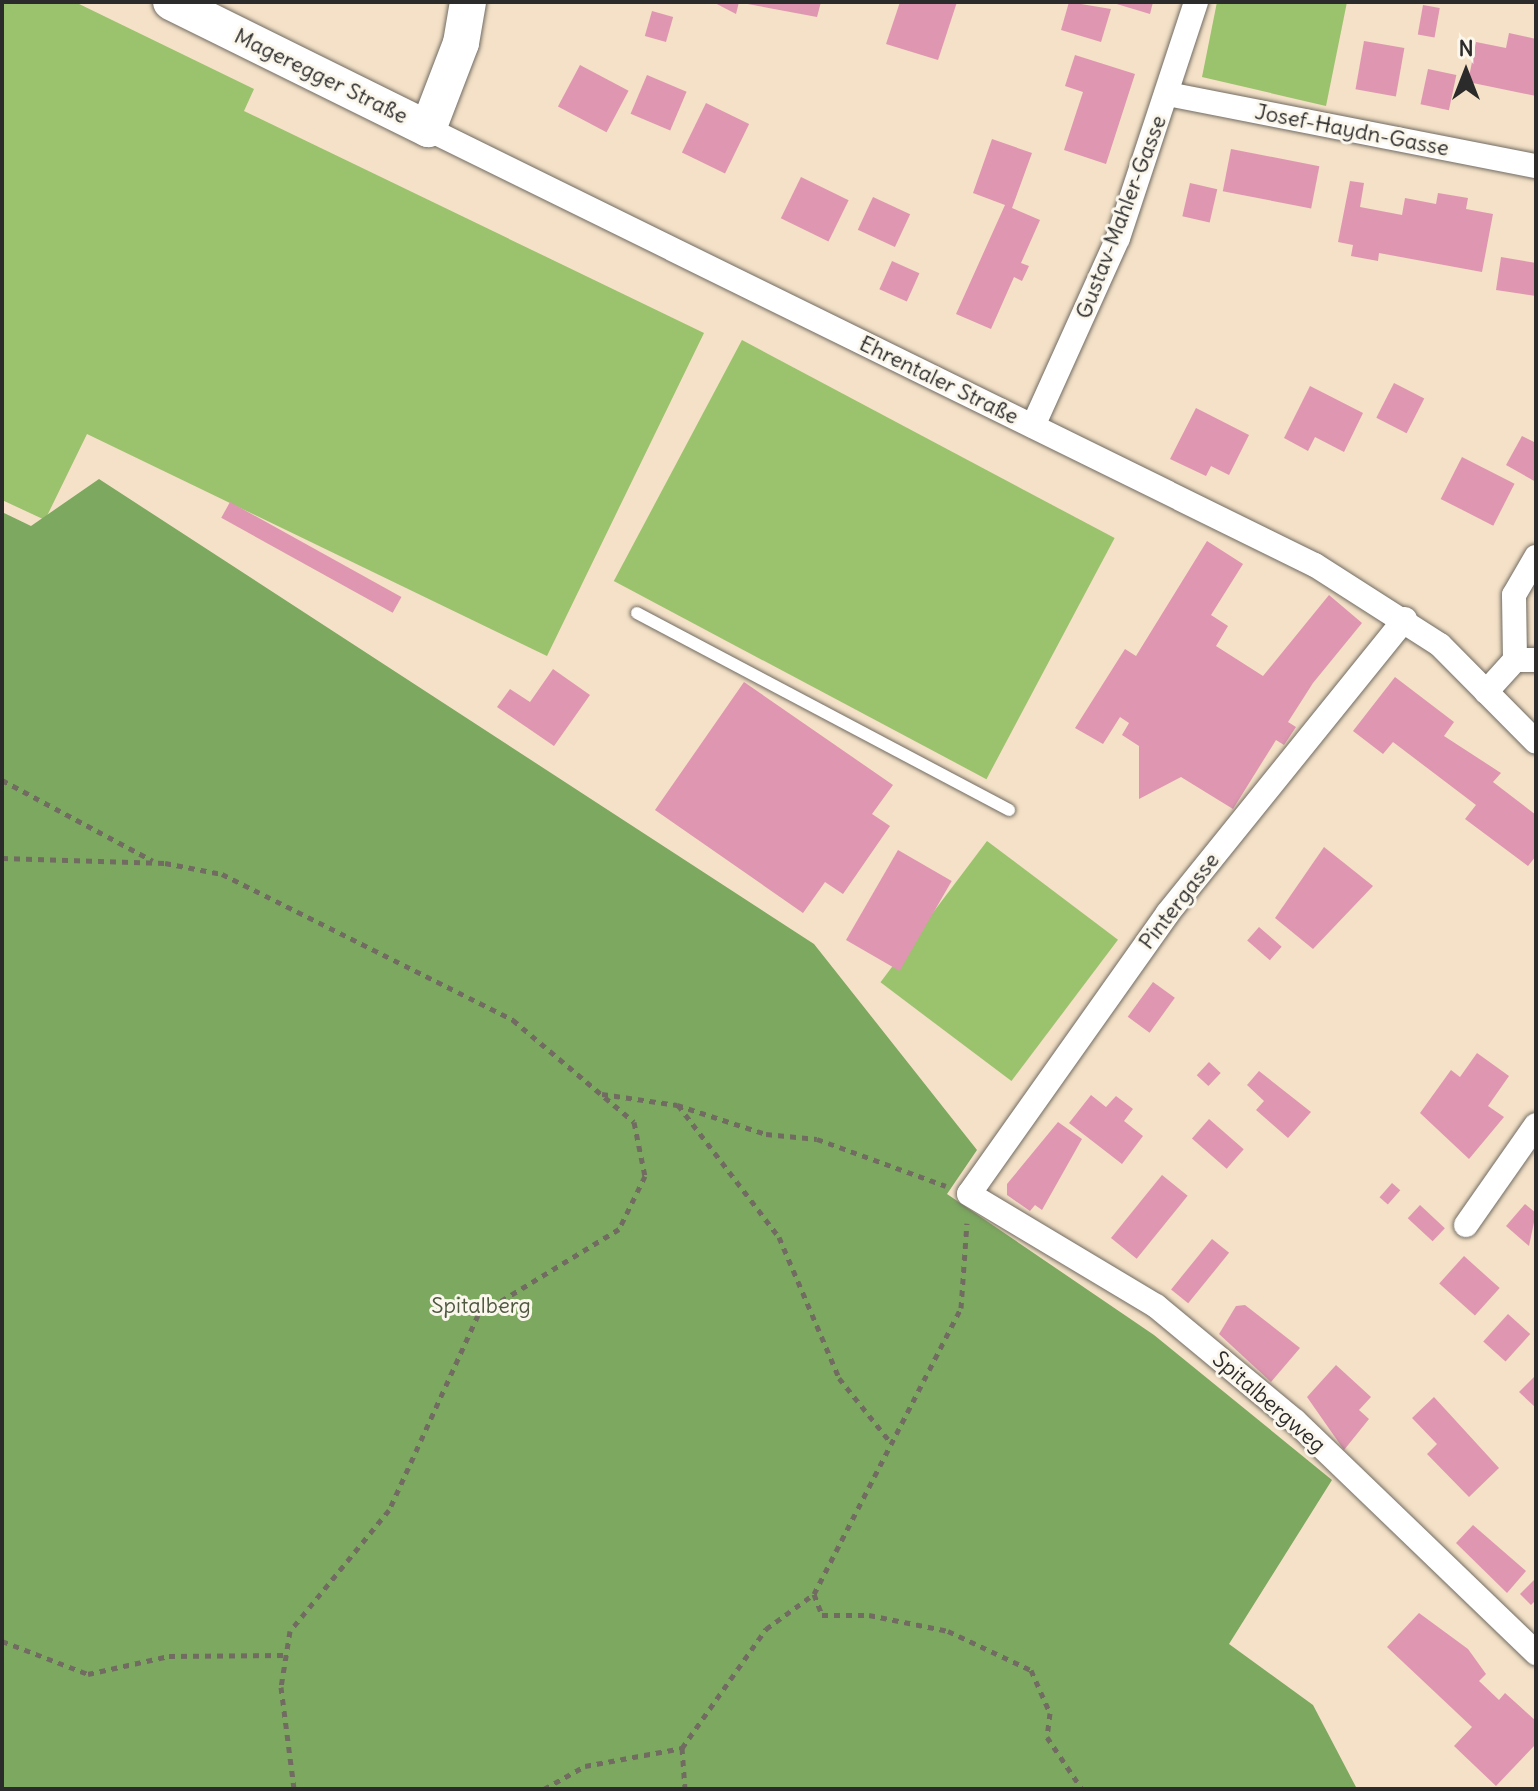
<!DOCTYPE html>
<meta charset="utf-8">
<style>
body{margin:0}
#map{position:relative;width:1538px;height:1791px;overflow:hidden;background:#f4e1c7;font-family:Delius,sans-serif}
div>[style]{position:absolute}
.green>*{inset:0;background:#9bc26d;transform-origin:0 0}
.forest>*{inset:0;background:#7ca860}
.building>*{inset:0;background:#df96b1;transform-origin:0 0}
.path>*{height:5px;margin-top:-2.5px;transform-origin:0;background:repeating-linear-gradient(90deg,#716b62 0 6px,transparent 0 12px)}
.roads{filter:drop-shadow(0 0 2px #716b62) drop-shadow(0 0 2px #716b62)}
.lane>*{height:12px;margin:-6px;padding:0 6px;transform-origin:6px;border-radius:6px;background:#fff}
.street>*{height:24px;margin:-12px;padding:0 12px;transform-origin:12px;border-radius:12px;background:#fff}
.secondary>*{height:36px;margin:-18px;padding:0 18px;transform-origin:18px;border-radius:18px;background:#fff}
span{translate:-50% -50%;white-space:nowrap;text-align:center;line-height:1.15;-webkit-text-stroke:6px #fbf7ec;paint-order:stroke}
.street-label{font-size:22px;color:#2b2b2b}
.park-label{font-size:22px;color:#4d583f}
.frame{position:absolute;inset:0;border:4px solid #2b2b2b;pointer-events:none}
.north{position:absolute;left:1426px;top:32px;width:80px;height:80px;-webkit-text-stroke:6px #fbf7ec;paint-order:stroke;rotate:0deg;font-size:22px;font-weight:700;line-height:32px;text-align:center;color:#2b2b2b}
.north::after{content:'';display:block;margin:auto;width:28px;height:36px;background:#2b2b2b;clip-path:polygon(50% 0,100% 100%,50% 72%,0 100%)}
</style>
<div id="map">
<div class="green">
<i style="clip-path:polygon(2px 2px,75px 2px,254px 89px,244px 111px,704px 333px,547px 656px,87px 434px,45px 520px,2px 500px)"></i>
<i style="clip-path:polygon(1217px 2px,1347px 2px,1326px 106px,1202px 77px)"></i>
<i style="left:742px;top:340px;width:422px;height:273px;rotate:28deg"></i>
<i style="left:987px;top:841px;width:164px;height:177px;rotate:37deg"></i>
</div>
<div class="forest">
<i style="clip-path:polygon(99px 479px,814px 944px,977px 1150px,947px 1194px,1154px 1335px,1332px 1480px,1229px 1644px,1313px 1705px,1357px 1789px,2px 1789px,2px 512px,31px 526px)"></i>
</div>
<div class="building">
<i style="clip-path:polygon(713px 2px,739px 2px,736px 14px)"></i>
<i style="clip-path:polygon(821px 2px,817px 17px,742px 3px,742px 2px)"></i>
<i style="clip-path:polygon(900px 2px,957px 2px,938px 60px,886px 44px)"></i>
<i style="clip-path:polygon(1069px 2px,1111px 9px,1101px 42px,1061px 30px)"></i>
<i style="clip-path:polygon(1110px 2px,1153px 2px,1150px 14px)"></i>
<i style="left:1423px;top:5px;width:17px;height:30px;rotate:10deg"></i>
<i style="left:652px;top:11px;width:22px;height:26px;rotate:16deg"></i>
<i style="clip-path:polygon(1509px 33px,1536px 39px,1536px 96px,1468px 82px,1476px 42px,1506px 48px)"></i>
<i style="left:1364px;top:41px;width:41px;height:49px;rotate:10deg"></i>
<i style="clip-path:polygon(1075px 55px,1135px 74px,1106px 164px,1064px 150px,1083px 92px,1065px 86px)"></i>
<i style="left:580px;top:65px;width:55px;height:47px;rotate:28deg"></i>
<i style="left:1428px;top:69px;width:29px;height:36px;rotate:12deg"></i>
<i style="left:647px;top:75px;width:43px;height:42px;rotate:23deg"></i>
<i style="left:706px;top:103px;width:48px;height:55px;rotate:26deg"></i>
<i style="clip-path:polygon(992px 139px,1032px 153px,1012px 208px,1040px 220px,1021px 263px,1029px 266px,1022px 281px,1014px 277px,991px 329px,956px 314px,1005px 205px,973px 193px)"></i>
<i style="left:1231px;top:149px;width:90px;height:43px;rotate:11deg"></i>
<i style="left:801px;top:177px;width:53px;height:46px;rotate:26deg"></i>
<i style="clip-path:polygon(1350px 181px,1364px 183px,1360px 207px,1402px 215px,1405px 198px,1436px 204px,1438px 193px,1468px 198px,1466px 209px,1493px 214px,1482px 272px,1379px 253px,1378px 261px,1351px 256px,1353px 245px,1338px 242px)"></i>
<i style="left:1190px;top:183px;width:28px;height:34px;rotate:13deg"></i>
<i style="left:873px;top:197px;width:41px;height:36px;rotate:25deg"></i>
<i style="clip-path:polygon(1501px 257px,1536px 263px,1536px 296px,1496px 290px)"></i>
<i style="left:892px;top:261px;width:30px;height:31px;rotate:24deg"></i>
<i style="left:1394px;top:383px;width:34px;height:39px;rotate:27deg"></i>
<i style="clip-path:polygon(1310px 386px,1363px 413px,1344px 452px,1315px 437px,1308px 451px,1284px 438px)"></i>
<i style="clip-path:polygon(1196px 408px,1249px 435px,1229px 475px,1211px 466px,1206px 476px,1170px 459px)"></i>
<i style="clip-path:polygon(1522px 436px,1536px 443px,1536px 482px,1506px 465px)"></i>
<i style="left:1462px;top:457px;width:59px;height:47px;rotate:27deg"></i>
<i style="left:230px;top:502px;width:196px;height:18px;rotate:29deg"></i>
<i style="clip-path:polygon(1207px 541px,1243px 564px,1211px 615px,1228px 626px,1216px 646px,1263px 676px,1329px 595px,1362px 623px,1313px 683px,1288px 722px,1296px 727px,1284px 745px,1276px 740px,1233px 809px,1181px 777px,1139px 799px,1139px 746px,1122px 735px,1129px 723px,1120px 717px,1103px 744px,1075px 728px,1125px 649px,1136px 656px)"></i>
<i style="clip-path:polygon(553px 669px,590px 695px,554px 746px,497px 707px,510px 689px,530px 702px)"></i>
<i style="clip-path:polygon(1395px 677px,1454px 722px,1444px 736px,1501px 773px,1493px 782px,1536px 815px,1536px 856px,1528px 866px,1465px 819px,1476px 805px,1393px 742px,1383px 754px,1353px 731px)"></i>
<i style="clip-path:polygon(744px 682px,893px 785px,872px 814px,890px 826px,843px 894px,825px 882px,803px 913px,655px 810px)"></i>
<i style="clip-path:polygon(1324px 847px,1373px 886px,1313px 949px,1275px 918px)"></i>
<i style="left:898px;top:850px;width:62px;height:104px;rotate:30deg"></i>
<i style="left:1259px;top:927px;width:30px;height:18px;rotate:41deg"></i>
<i style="left:1153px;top:982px;width:27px;height:43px;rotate:36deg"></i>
<i style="clip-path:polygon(1477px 1053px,1509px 1076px,1488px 1106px,1504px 1117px,1469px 1159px,1420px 1113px,1451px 1070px,1460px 1077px)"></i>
<i style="left:1209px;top:1062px;width:16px;height:18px;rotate:43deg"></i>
<i style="clip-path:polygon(1259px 1071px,1311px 1112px,1288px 1138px,1256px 1110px,1264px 1101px,1247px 1085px)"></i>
<i style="clip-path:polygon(1091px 1095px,1106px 1107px,1116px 1096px,1133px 1109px,1124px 1121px,1143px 1136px,1122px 1164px,1069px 1123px)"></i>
<i style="left:1209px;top:1119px;width:46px;height:26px;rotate:41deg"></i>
<i style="clip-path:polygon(1058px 1122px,1082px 1139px,1042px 1210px,1035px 1205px,1030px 1211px,1007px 1195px,1007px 1184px)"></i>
<i style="left:1162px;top:1175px;width:33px;height:81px;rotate:39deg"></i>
<i style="left:1392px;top:1183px;width:11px;height:19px;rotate:41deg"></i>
<i style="clip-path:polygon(1525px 1204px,1536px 1213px,1529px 1246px,1506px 1226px)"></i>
<i style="left:1420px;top:1205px;width:34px;height:18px;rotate:43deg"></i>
<i style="left:1212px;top:1239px;width:22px;height:65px;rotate:39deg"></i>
<i style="left:1464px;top:1256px;width:48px;height:37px;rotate:42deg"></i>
<i style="clip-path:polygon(1245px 1305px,1300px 1348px,1271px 1382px,1219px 1334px,1236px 1306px)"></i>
<i style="left:1508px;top:1314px;width:30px;height:37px;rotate:42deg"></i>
<i style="clip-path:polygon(1336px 1365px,1371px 1397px,1359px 1410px,1369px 1419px,1344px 1450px,1307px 1397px)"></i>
<i style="clip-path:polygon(1536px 1375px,1536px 1408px,1519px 1392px)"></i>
<i style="clip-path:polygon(1434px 1397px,1499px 1468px,1469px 1497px,1427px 1454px,1437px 1444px,1412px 1418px)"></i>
<i style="clip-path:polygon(1473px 1525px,1526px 1571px,1507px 1593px,1456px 1543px)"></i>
<i style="clip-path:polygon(1536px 1578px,1536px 1600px,1531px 1605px,1520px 1594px)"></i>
<i style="clip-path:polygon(1419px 1613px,1468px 1649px,1486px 1674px,1479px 1681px,1499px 1700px,1505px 1693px,1536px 1721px,1536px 1744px,1496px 1786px,1454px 1746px,1472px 1727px,1387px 1647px)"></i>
</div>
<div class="path">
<i style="left:2px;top:780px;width:171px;rotate:28.2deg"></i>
<i style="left:2px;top:858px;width:163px;rotate:1.8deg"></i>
<i style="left:165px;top:863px;width:58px;rotate:10.9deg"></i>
<i style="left:222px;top:874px;width:326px;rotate:26.6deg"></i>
<i style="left:513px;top:1020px;width:158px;rotate:40.1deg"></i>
<i style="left:634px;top:1122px;width:55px;rotate:78.5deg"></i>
<i style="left:645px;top:1176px;width:59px;rotate:116.1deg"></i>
<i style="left:619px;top:1229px;width:165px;rotate:148.6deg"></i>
<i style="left:478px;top:1315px;width:214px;rotate:114.5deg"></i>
<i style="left:389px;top:1510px;width:156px;rotate:129.3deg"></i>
<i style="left:290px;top:1631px;width:57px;rotate:99.1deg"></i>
<i style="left:281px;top:1687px;width:103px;rotate:82.7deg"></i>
<i style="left:602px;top:1094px;width:76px;rotate:8.3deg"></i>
<i style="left:677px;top:1105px;width:94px;rotate:18deg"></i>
<i style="left:766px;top:1134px;width:51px;rotate:5.6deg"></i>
<i style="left:817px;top:1139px;width:137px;rotate:20deg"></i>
<i style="left:678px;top:1105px;width:166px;rotate:52.6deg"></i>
<i style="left:779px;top:1237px;width:153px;rotate:66.9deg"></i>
<i style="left:839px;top:1378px;width:83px;rotate:51.3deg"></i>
<i style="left:814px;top:1594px;width:22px;rotate:69deg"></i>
<i style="left:822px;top:1615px;width:47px"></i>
<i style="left:869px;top:1615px;width:81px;rotate:11.4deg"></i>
<i style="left:948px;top:1631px;width:92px;rotate:25.2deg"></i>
<i style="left:1031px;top:1670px;width:47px;rotate:66.2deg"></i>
<i style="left:1050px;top:1713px;width:24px;rotate:97deg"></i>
<i style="left:1047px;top:1737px;width:63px;rotate:56.1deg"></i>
<i style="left:2px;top:1641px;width:92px;rotate:21deg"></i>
<i style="left:88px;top:1674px;width:83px;rotate:-12.5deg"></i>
<i style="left:169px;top:1656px;width:117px;rotate:-0.5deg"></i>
<i style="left:682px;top:1748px;width:146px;rotate:-54.8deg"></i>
<i style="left:766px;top:1629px;width:59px;rotate:-36.1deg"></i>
<i style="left:814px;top:1594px;width:322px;rotate:-62.8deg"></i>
<i style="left:961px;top:1308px;width:85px;rotate:-86deg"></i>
<i style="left:544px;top:1789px;width:47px;rotate:-29.3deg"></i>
<i style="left:585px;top:1766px;width:99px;rotate:-10.5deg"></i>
<i style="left:682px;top:1748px;width:41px;rotate:85.8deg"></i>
</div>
<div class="roads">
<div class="lane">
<i style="left:637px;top:613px;width:421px;rotate:27.9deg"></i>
</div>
<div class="street">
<i style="left:1168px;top:94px;width:375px;rotate:11.1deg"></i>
<i style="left:428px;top:129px;width:988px;rotate:26.18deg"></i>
<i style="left:1315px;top:565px;width:148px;rotate:32.6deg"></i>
<i style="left:1440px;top:645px;width:136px;rotate:45.3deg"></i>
<i style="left:1033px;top:426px;width:206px;rotate:-65.7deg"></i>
<i style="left:1118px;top:238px;width:249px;rotate:-71.7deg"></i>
<i style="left:1405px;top:619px;width:378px;rotate:128.9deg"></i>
<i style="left:1168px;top:913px;width:344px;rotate:125.3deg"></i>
<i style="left:969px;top:1194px;width:218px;rotate:30.9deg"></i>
<i style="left:1156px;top:1306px;width:180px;rotate:39.6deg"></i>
<i style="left:1295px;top:1421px;width:335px;rotate:43.9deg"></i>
<i style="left:1515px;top:660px;width:65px;rotate:-90.9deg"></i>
<i style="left:1514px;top:595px;width:44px;rotate:-59.9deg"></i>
<i style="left:1486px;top:692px;width:43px;rotate:-47.8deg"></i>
<i style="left:1515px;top:660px;width:21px"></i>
<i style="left:1466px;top:1225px;width:122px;rotate:-55deg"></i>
</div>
<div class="secondary">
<i style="left:171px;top:2px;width:287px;rotate:26.3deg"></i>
<i style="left:428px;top:129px;width:92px;rotate:-69deg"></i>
<i style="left:461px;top:43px;width:42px;rotate:-80.3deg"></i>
</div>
</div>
<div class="street-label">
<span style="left:321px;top:76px;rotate:26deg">Mageregger Straße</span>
<span style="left:1352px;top:130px;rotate:11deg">Josef-Haydn-Gasse</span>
<span style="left:1121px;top:217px;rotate:-69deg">Gustav-Mahler-Gasse</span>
<span style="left:939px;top:380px;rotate:26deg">Ehrentaler Straße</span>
<span style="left:1179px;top:901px;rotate:-52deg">Pintergasse</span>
<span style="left:1269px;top:1402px;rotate:41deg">Spitalbergweg</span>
</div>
<div class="park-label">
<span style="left:481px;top:1306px">Spitalberg</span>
</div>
<div class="frame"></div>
<div class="north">N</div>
</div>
